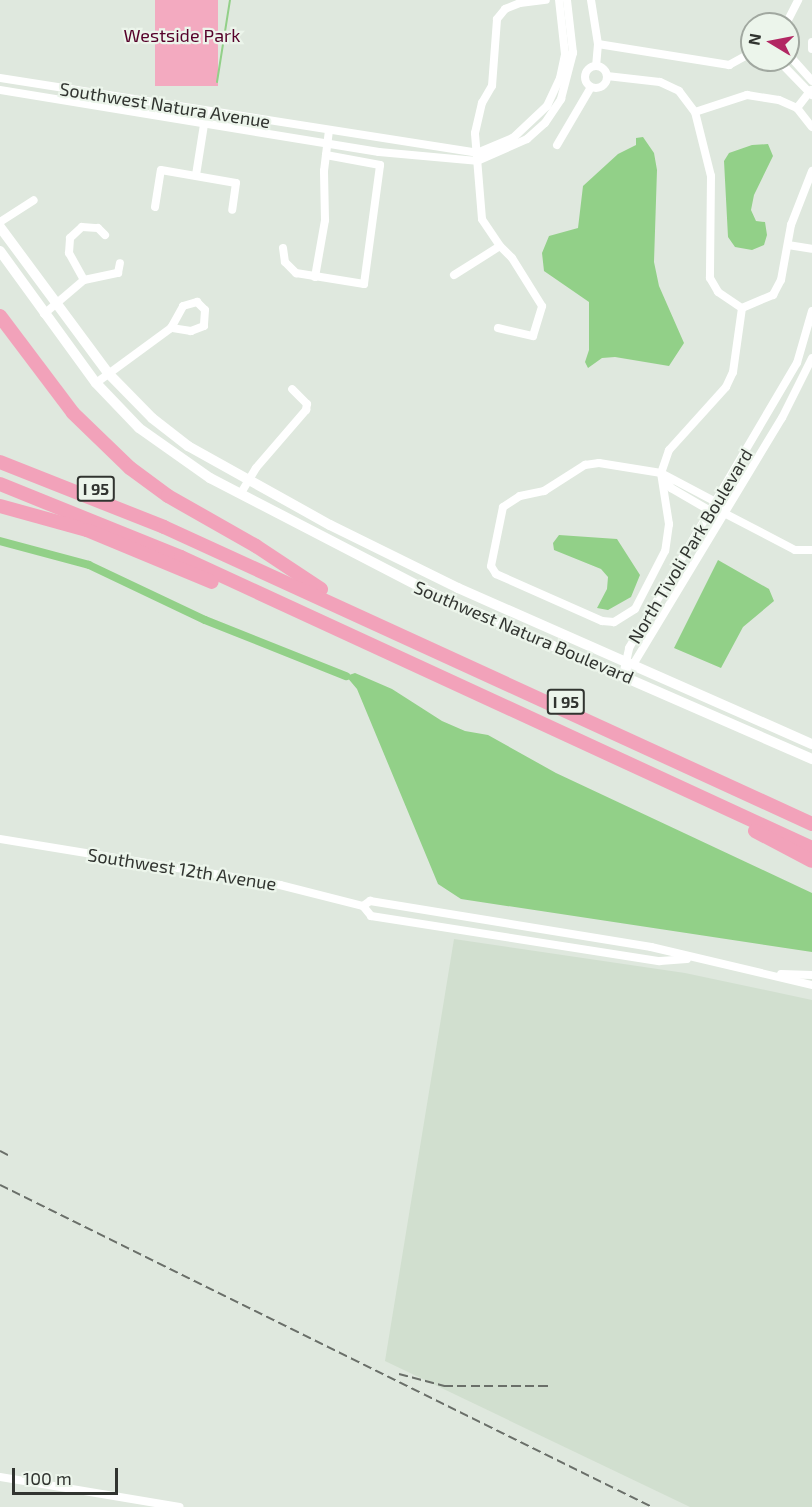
<!DOCTYPE html>
<style>
body{margin:0}
#map{position:relative;width:812px;height:1507px;overflow:hidden;background:#dfe8de;font-family:"Exo 2",sans-serif}
div>[style]{position:absolute}
.built>*{inset:0;background:#d1dfcf}
.green>*{inset:0;background:#f3aac0;transform-origin:0 0}
.water>*{inset:0;background:#92d088}
.stream>*{height:2px;margin:-1px;padding:0 1px;transform-origin:1px;border-radius:1px;background:#92d088}
.canal>*{height:8px;margin:-4px;padding:0 4px;transform-origin:4px;border-radius:4px;background:#92d088}
.street>*{height:8px;margin:-4px;padding:0 4px;transform-origin:4px;border-radius:4px;background:#fff}
.street>.ring{margin:-4px;padding:0;box-sizing:content-box;background:none;border:8px solid #fff;border-radius:50%}
.secondary>*{height:10px;margin:-5px;padding:0 5px;transform-origin:5px;border-radius:5px;background:#fff}
.highway>*{height:14px;margin:-7px;padding:0 7px;transform-origin:7px;border-radius:7px;background:#f2a2ba}
.rail>*{height:2px;margin-top:-1px;transform-origin:0;background:repeating-linear-gradient(90deg,#6a6f69 0 9px,transparent 0 13.5px)}
span{translate:-50% -50%;white-space:nowrap;text-align:center;line-height:1.15;-webkit-text-stroke:4.5px #ecf5eb;paint-order:stroke}
.shield-label span{padding:2px 4px;background:#ecf5eb;border:2px solid;border-radius:4px;-webkit-text-stroke-width:0}
.shield-label{font-size:16px;color:#313430;font-weight:700}
.park-label{font-size:18px;color:#56012a}
.street-label{font-size:18px;color:#313430}
.north{position:absolute;left:740px;top:12px;width:60px;height:60px;box-sizing:border-box;background:#ecf5eb;border:2px solid #a1a8a0;border-radius:50%;rotate:280deg;font-size:16px;font-weight:700;line-height:24px;text-align:center;color:#313430}
.north::after{content:'';display:block;margin:auto;width:21px;height:27px;background:#b22763;clip-path:polygon(50% 0,100% 100%,50% 72%,0 100%)}
.scale{position:absolute;left:12px;top:1468px;width:106px;height:27px;box-sizing:border-box;border:3px solid #313430;border-top:0;padding-left:8px;font-size:18px;line-height:21px;white-space:nowrap;color:#313430;-webkit-text-stroke:4px #ecf5eb;paint-order:stroke}
</style>
<div id="map">
<div class="built">
<i style="clip-path:polygon(454px 939px,685px 973px,812px 1000px,812px 1507px,690px 1507px,385px 1361px)"></i>
</div>
<div class="green">
<i style="left:155px;top:0;width:63px;height:86px"></i>
</div>
<div class="water">
<i style="clip-path:polygon(643px 137px,654px 153px,657px 170px,654px 262px,659px 286px,684px 343px,669px 366px,615px 357px,602px 358px,588px 368px,585px 362px,589px 350px,589px 302px,544px 271px,542px 253px,549px 236px,578px 228px,583px 186px,618px 154px,636px 145px,636px 138px)"></i>
<i style="clip-path:polygon(768px 144px,773px 156px,754px 195px,751px 210px,756px 221px,765px 222px,767px 235px,764px 245px,752px 250px,735px 247px,728px 237px,724px 161px,729px 153px,752px 145px)"></i>
<i style="clip-path:polygon(559px 535px,617px 539px,640px 575px,631px 597px,608px 610px,597px 608px,607px 589px,608px 577px,601px 569px,554px 550px,553px 543px)"></i>
<i style="clip-path:polygon(718px 560px,769px 589px,774px 601px,743px 627px,721px 668px,674px 648px)"></i>
<i style="clip-path:polygon(355px 673px,392px 689px,442px 721px,465px 731px,488px 735px,556px 773px,812px 893px,812px 952px,461px 899px,438px 884px,357px 689px,346px 676px)"></i>
</div>
<div class="stream">
<i style="left:217px;top:82px;width:83px;rotate:-81deg"></i>
</div>
<div class="canal">
<i style="left:0;top:541px;width:92px;rotate:15.1deg"></i>
<i style="left:89px;top:565px;width:128px;rotate:25.4deg"></i>
<i style="left:205px;top:620px;width:152px;rotate:21.7deg"></i>
</div>
<div class="street">
<i style="left:591px;top:0;width:45px;rotate:81deg"></i>
<i style="left:598px;top:44px;width:22px;rotate:95deg"></i>
<i style="left:786px;top:24px;width:27px;rotate:-63deg"></i>
<i style="left:812px;top:42px;width:7px;rotate:90deg"></i>
<i style="left:598px;top:44px;width:133px;rotate:9.1deg"></i>
<i style="left:729px;top:65px;width:26px;rotate:-29deg"></i>
<i style="left:788px;top:54px;width:36px;rotate:48deg"></i>
<i style="left:778px;top:60px;width:49px;rotate:45.8deg"></i>
<i class="ring" style="left:585px;top:66px;width:14px;height:14px"></i>
<i style="left:607px;top:76px;width:53px;rotate:6.5deg"></i>
<i style="left:660px;top:82px;width:21px;rotate:25deg"></i>
<i style="left:679px;top:91px;width:26px;rotate:53deg"></i>
<i style="left:695px;top:112px;width:66px;rotate:76deg"></i>
<i style="left:711px;top:176px;width:102px;rotate:90.6deg"></i>
<i style="left:710px;top:278px;width:16px;rotate:60deg"></i>
<i style="left:718px;top:292px;width:29px;rotate:34deg"></i>
<i style="left:0;top:78px;width:483px;rotate:8.9deg"></i>
<i style="left:477px;top:153px;width:39px;rotate:-23deg"></i>
<i style="left:513px;top:138px;width:47px;rotate:-43.3deg"></i>
<i style="left:547px;top:106px;width:31px;rotate:-65deg"></i>
<i style="left:560px;top:78px;width:25px;rotate:-78deg"></i>
<i style="left:565px;top:54px;width:54px;rotate:-96.3deg"></i>
<i style="left:0;top:90px;width:384px;rotate:9.3deg"></i>
<i style="left:379px;top:152px;width:98px;rotate:5.2deg"></i>
<i style="left:477px;top:161px;width:55px;rotate:-23.7deg"></i>
<i style="left:527px;top:139px;width:24px;rotate:-42deg"></i>
<i style="left:545px;top:123px;width:29px;rotate:-56deg"></i>
<i style="left:561px;top:99px;width:48px;rotate:-75.4deg"></i>
<i style="left:573px;top:53px;width:53px;rotate:-96.5deg"></i>
<i style="left:797px;top:108px;width:23px;rotate:-52deg"></i>
<i style="left:695px;top:112px;width:55px;rotate:-18.1deg"></i>
<i style="left:747px;top:95px;width:32px;rotate:9deg"></i>
<i style="left:779px;top:100px;width:20px;rotate:24deg"></i>
<i style="left:797px;top:108px;width:24px;rotate:52deg"></i>
<i style="left:557px;top:145px;width:67px;rotate:-59.6deg"></i>
<i style="left:196px;top:175px;width:64px;rotate:-81deg"></i>
<i style="left:155px;top:207px;width:37px;rotate:-81deg"></i>
<i style="left:161px;top:170px;width:76px;rotate:9.8deg"></i>
<i style="left:236px;top:183px;width:27px;rotate:98deg"></i>
<i style="left:0;top:222px;width:40px;rotate:-32.9deg"></i>
<i style="left:788px;top:245px;width:24px;rotate:9deg"></i>
<i style="left:283px;top:248px;width:14px;rotate:82deg"></i>
<i style="left:285px;top:262px;width:16px;rotate:45deg"></i>
<i style="left:296px;top:273px;width:69px;rotate:9.2deg"></i>
<i style="left:364px;top:284px;width:120px;rotate:-82.3deg"></i>
<i style="left:380px;top:165px;width:55px;rotate:-169.5deg"></i>
<i style="left:454px;top:275px;width:54px;rotate:-32.2deg"></i>
<i style="left:500px;top:246px;width:32px;rotate:-124deg"></i>
<i style="left:482px;top:219px;width:86px;rotate:-94.7deg"></i>
<i style="left:475px;top:133px;width:31px;rotate:-77deg"></i>
<i style="left:482px;top:103px;width:20px;rotate:-60deg"></i>
<i style="left:492px;top:86px;width:67px;rotate:-85.7deg"></i>
<i style="left:497px;top:19px;width:13px;rotate:-51deg"></i>
<i style="left:505px;top:9px;width:16px;rotate:-22deg"></i>
<i style="left:520px;top:3px;width:26px;rotate:-7deg"></i>
<i style="left:315px;top:277px;width:58px;rotate:-80deg"></i>
<i style="left:325px;top:220px;width:49px;rotate:-91.2deg"></i>
<i style="left:324px;top:171px;width:39px;rotate:-83deg"></i>
<i style="left:84px;top:280px;width:31px;rotate:-119deg"></i>
<i style="left:69px;top:253px;width:15px;rotate:-86deg"></i>
<i style="left:70px;top:238px;width:16px;rotate:-43deg"></i>
<i style="left:82px;top:227px;width:16px;rotate:4deg"></i>
<i style="left:98px;top:228px;width:10px;rotate:45deg"></i>
<i style="left:742px;top:308px;width:65px;rotate:98deg"></i>
<i style="left:733px;top:372px;width:17px;rotate:115deg"></i>
<i style="left:726px;top:387px;width:85px;rotate:132.1deg"></i>
<i style="left:669px;top:450px;width:24px;rotate:109deg"></i>
<i style="left:661px;top:473px;width:52px;rotate:81.1deg"></i>
<i style="left:669px;top:524px;width:27px;rotate:98deg"></i>
<i style="left:665px;top:551px;width:65px;rotate:117.3deg"></i>
<i style="left:635px;top:609px;width:25px;rotate:148deg"></i>
<i style="left:614px;top:622px;width:12px;rotate:-175deg"></i>
<i style="left:602px;top:621px;width:116px;rotate:-156.1deg"></i>
<i style="left:496px;top:574px;width:9px;rotate:-122deg"></i>
<i style="left:491px;top:566px;width:60px;rotate:-78.5deg"></i>
<i style="left:503px;top:507px;width:20px;rotate:-33deg"></i>
<i style="left:520px;top:496px;width:25px;rotate:-12deg"></i>
<i style="left:544px;top:491px;width:49px;rotate:-32.4deg"></i>
<i style="left:585px;top:465px;width:14px;rotate:-8deg"></i>
<i style="left:599px;top:463px;width:63px;rotate:9.2deg"></i>
<i style="left:661px;top:473px;width:62px;rotate:27.8deg"></i>
<i style="left:716px;top:502px;width:14px;rotate:54deg"></i>
<i style="left:724px;top:513px;width:80px;rotate:27.5deg"></i>
<i style="left:795px;top:550px;width:17px"></i>
<i style="left:742px;top:308px;width:34px;rotate:-23deg"></i>
<i style="left:773px;top:295px;width:17px;rotate:-62deg"></i>
<i style="left:781px;top:280px;width:56px;rotate:-79.7deg"></i>
<i style="left:791px;top:225px;width:58px;rotate:-68.7deg"></i>
<i style="left:44px;top:314px;width:52px;rotate:-40.4deg"></i>
<i style="left:84px;top:280px;width:35px;rotate:-12deg"></i>
<i style="left:118px;top:273px;width:10px;rotate:-79deg"></i>
<i style="left:498px;top:328px;width:36px;rotate:13deg"></i>
<i style="left:533px;top:336px;width:31px;rotate:-73deg"></i>
<i style="left:542px;top:306px;width:57px;rotate:-122deg"></i>
<i style="left:512px;top:258px;width:17px;rotate:-135deg"></i>
<i style="left:96px;top:383px;width:93px;rotate:-36.3deg"></i>
<i style="left:171px;top:328px;width:25px;rotate:-61deg"></i>
<i style="left:183px;top:306px;width:15px;rotate:-16deg"></i>
<i style="left:197px;top:302px;width:11px;rotate:45deg"></i>
<i style="left:205px;top:310px;width:16px;rotate:94deg"></i>
<i style="left:204px;top:326px;width:14px;rotate:159deg"></i>
<i style="left:191px;top:331px;width:20px;rotate:-171deg"></i>
<i style="left:662px;top:475px;width:16px;rotate:55deg"></i>
<i style="left:671px;top:488px;width:50px;rotate:30.2deg"></i>
<i style="left:241px;top:493px;width:29px;rotate:-59deg"></i>
<i style="left:256px;top:468px;width:77px;rotate:-49.2deg"></i>
<i style="left:306px;top:410px;width:6px;rotate:-81deg"></i>
<i style="left:307px;top:404px;width:21px;rotate:-135deg"></i>
<i style="left:631px;top:668px;width:292px;rotate:-58.9deg"></i>
<i style="left:782px;top:418px;width:67px;rotate:-63.4deg"></i>
<i style="left:623px;top:675px;width:28px;rotate:-77deg"></i>
<i style="left:629px;top:648px;width:331px;rotate:-59.5deg"></i>
<i style="left:797px;top:363px;width:54px;rotate:-73.9deg"></i>
<i style="left:0;top:839px;width:284px;rotate:9.3deg"></i>
<i style="left:280px;top:885px;width:86px;rotate:14.2deg"></i>
<i style="left:363px;top:906px;width:13px;rotate:51deg"></i>
<i style="left:371px;top:916px;width:292px;rotate:8.9deg"></i>
<i style="left:660px;top:961px;width:27px;rotate:-4deg"></i>
<i style="left:363px;top:906px;width:9px;rotate:-36deg"></i>
<i style="left:370px;top:901px;width:285px;rotate:9.3deg"></i>
<i style="left:651px;top:947px;width:165px;rotate:13.3deg"></i>
<i style="left:781px;top:974px;width:31px;rotate:2deg"></i>
<i style="left:0;top:1477px;width:182px;rotate:9.5deg"></i>
</div>
<div class="secondary">
<i style="left:0;top:227px;width:182px;rotate:53.5deg"></i>
<i style="left:108px;top:373px;width:63px;rotate:45.6deg"></i>
<i style="left:152px;top:418px;width:46px;rotate:37.9deg"></i>
<i style="left:188px;top:446px;width:162px;rotate:29.1deg"></i>
<i style="left:330px;top:525px;width:143px;rotate:26.2deg"></i>
<i style="left:458px;top:588px;width:387px;rotate:23.8deg"></i>
<i style="left:0;top:251px;width:163px;rotate:54deg"></i>
<i style="left:96px;top:383px;width:62px;rotate:46.3deg"></i>
<i style="left:139px;top:428px;width:87px;rotate:35.2deg"></i>
<i style="left:210px;top:478px;width:250px;rotate:27.4deg"></i>
<i style="left:432px;top:593px;width:415px;rotate:23.6deg"></i>
</div>
<div class="highway">
<i style="left:0;top:316px;width:121px;rotate:53deg"></i>
<i style="left:73px;top:413px;width:79px;rotate:44deg"></i>
<i style="left:130px;top:468px;width:47px;rotate:36.4deg"></i>
<i style="left:168px;top:496px;width:101px;rotate:29.6deg"></i>
<i style="left:256px;top:546px;width:78px;rotate:33.5deg"></i>
<i style="left:0;top:462px;width:176px;rotate:21.6deg"></i>
<i style="left:164px;top:527px;width:713px;rotate:24.62deg"></i>
<i style="left:0;top:484px;width:195px;rotate:22deg"></i>
<i style="left:181px;top:557px;width:695px;rotate:24.76deg"></i>
<i style="left:0;top:506px;width:90px;rotate:15.4deg"></i>
<i style="left:87px;top:530px;width:135px;rotate:22.6deg"></i>
<i style="left:755px;top:831px;width:64px;rotate:27.8deg"></i>
</div>
<div class="rail">
<i style="left:0;top:1151px;width:9px;rotate:27deg"></i>
<i style="left:0;top:1185px;width:727px;rotate:26.28deg"></i>
<i style="left:399px;top:1374px;width:47px;rotate:14.9deg"></i>
<i style="left:444px;top:1386px;width:107px"></i>
</div>
<div class="shield-label">
<span style="left:96px;top:489px">I 95</span>
<span style="left:566px;top:702px">I 95</span>
</div>
<div class="park-label">
<span style="left:182px;top:35px">Westside Park</span>
</div>
<div class="street-label">
<span style="left:165px;top:105px;rotate:9deg">Southwest Natura Avenue</span>
<span style="left:690px;top:546px;rotate:-59deg">North Tivoli Park Boulevard</span>
<span style="left:524px;top:632px;rotate:23deg">Southwest Natura Boulevard</span>
<span style="left:182px;top:869px;rotate:9deg">Southwest 12th Avenue</span>
</div>
<div class="north">N</div>
<div class="scale">100 m</div>
</div>
